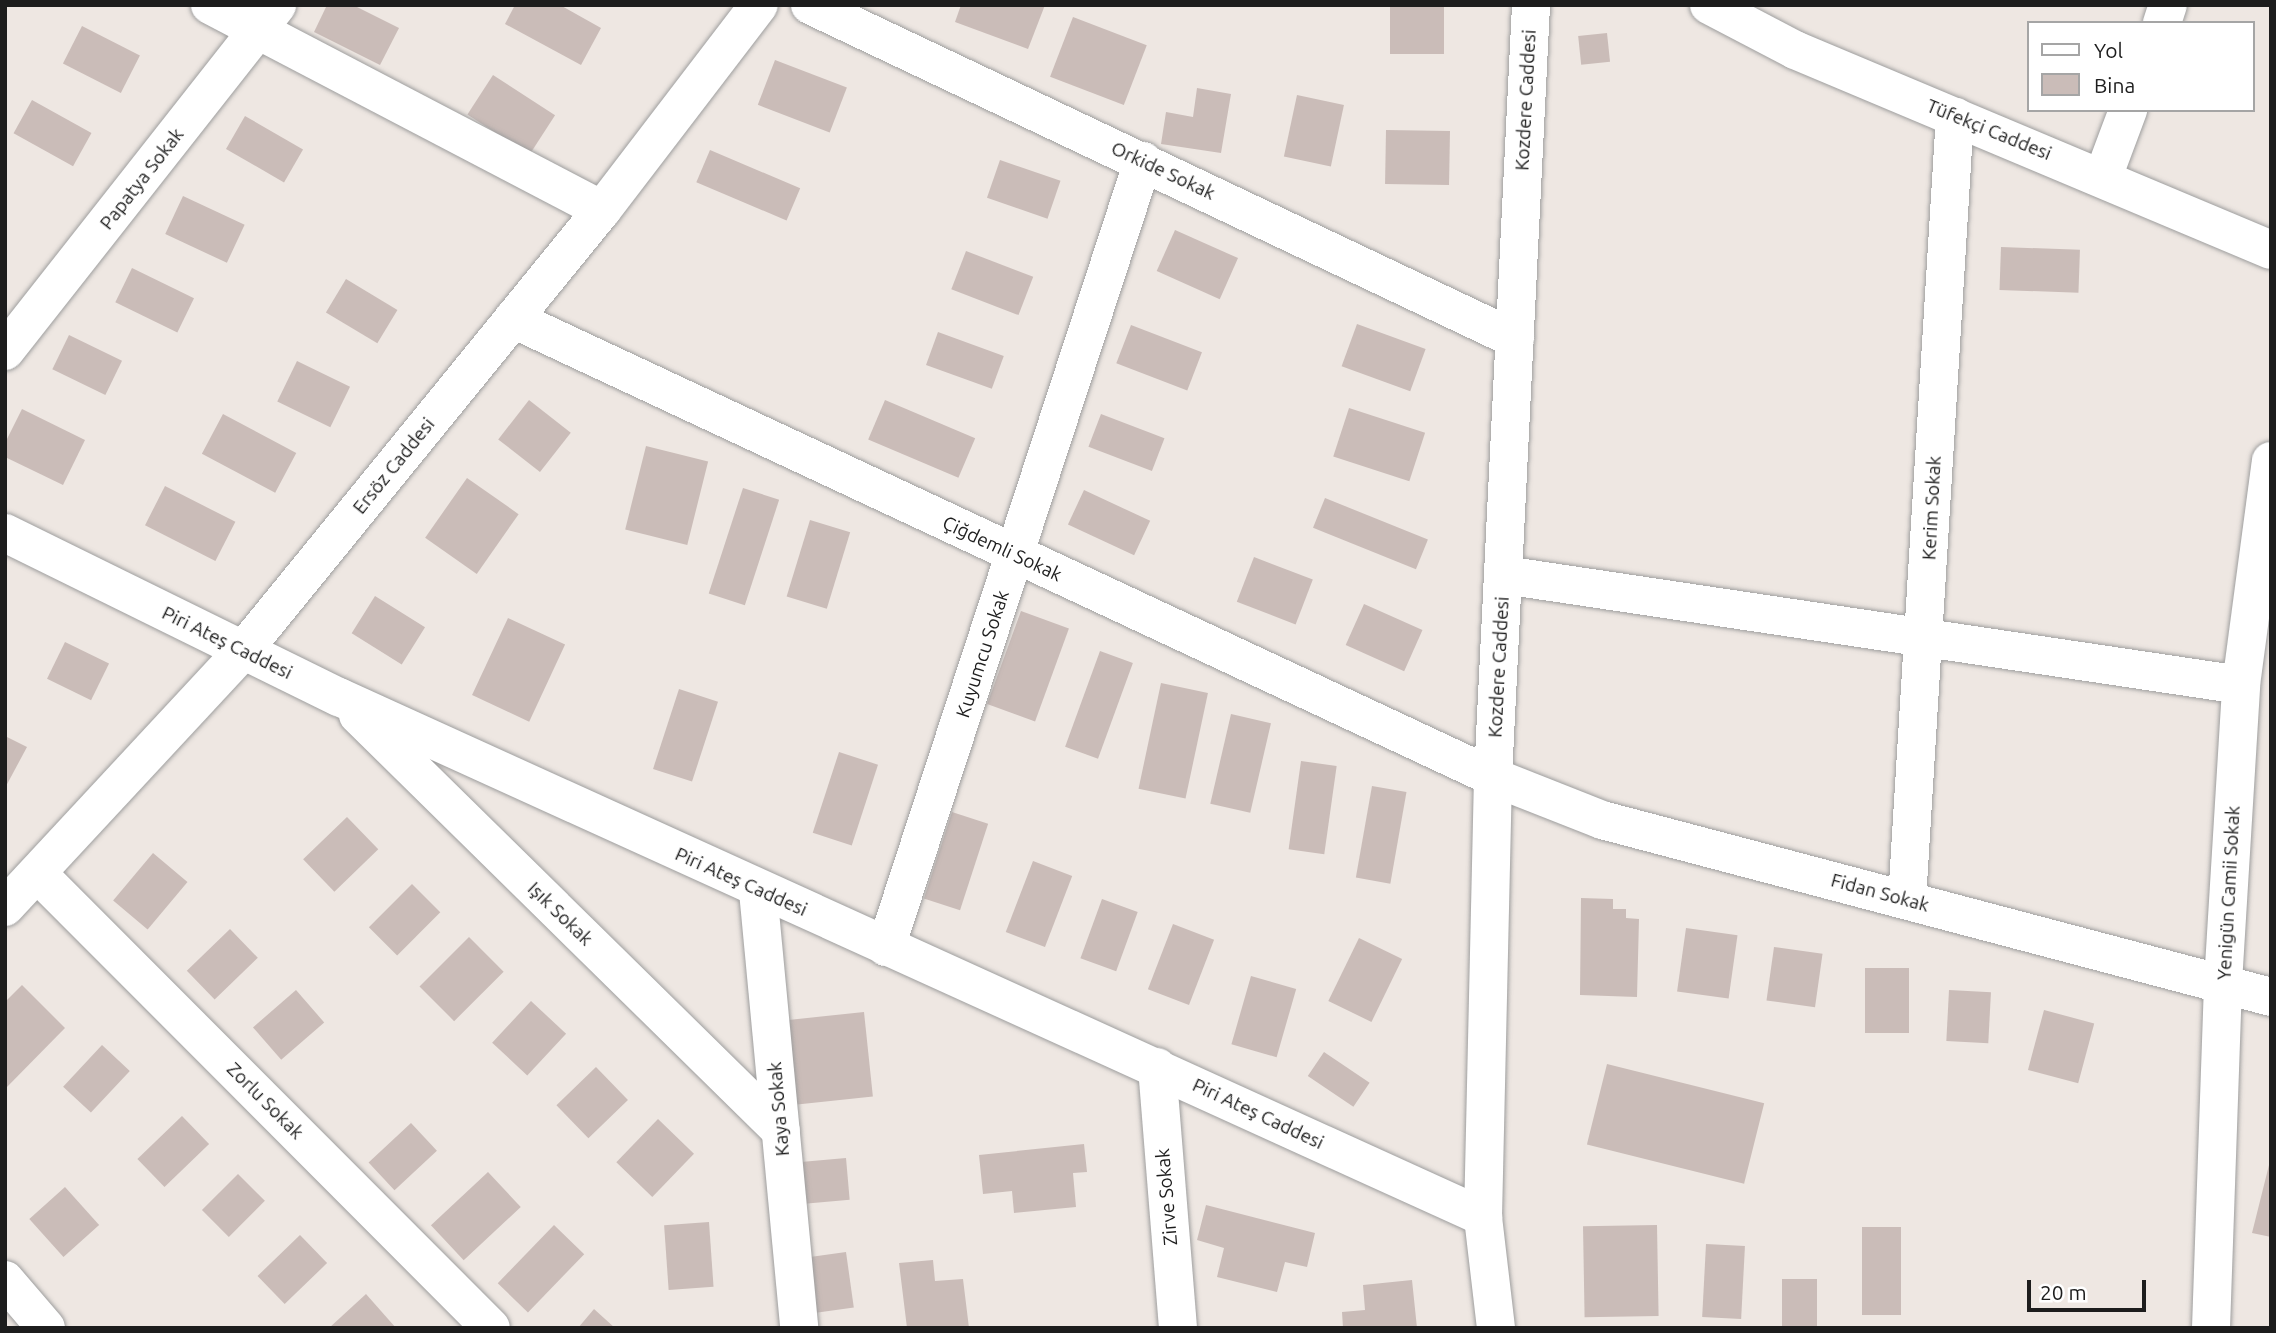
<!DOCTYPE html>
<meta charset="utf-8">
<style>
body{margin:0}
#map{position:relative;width:2276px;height:1333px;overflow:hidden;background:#eee7e2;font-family:Ubuntu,sans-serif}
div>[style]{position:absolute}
.building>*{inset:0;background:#cabcb8;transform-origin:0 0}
.roads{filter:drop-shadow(0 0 2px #9e9e9e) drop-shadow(0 0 2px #9e9e9e)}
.minor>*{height:38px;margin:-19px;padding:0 19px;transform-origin:19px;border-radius:19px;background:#fff}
.tertiary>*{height:38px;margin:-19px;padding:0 19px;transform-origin:19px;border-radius:19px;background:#fff}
span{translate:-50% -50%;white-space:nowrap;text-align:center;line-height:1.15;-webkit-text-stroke:7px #fff;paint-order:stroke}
.street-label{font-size:19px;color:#1d1d1d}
.frame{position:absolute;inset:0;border:7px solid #1d1d1d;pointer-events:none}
.legend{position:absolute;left:2027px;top:21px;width:228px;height:91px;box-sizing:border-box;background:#fff;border:2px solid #a5a5a5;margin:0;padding:9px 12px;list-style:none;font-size:21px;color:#1d1d1d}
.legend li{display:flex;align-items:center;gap:14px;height:35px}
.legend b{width:35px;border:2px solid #a5a5a5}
.scale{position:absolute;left:2027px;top:1280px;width:119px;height:32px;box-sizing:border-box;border:4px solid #1d1d1d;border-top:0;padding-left:9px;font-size:21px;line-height:24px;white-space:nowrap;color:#1d1d1d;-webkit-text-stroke:5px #fff;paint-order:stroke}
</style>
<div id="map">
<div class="building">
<i style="clip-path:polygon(327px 5px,353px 5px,399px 28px,380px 65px,314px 32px)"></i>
<i style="clip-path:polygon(515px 5px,560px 5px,601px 28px,581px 65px,505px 24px)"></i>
<i style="clip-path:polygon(961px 5px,1045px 5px,1028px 49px,955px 22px)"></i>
<i style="left:1390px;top:5px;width:54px;height:49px"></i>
<i style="left:1073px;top:17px;width:79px;height:64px;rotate:21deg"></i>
<i style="left:82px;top:26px;width:65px;height:42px;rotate:27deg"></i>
<i style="left:1607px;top:33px;width:29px;height:29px;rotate:84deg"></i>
<i style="left:775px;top:60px;width:77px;height:48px;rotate:21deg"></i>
<i style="left:493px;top:75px;width:74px;height:47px;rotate:33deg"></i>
<i style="clip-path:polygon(1197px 88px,1231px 94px,1221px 153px,1161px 144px,1166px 112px,1193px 117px)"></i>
<i style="left:1297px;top:95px;width:48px;height:63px;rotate:12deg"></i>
<i style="left:32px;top:100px;width:68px;height:38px;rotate:29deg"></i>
<i style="left:245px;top:116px;width:67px;height:38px;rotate:30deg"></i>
<i style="left:1386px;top:130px;width:64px;height:54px;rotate:1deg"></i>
<i style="left:710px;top:150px;width:98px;height:35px;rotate:23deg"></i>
<i style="left:1000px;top:160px;width:64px;height:40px;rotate:19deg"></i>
<i style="left:183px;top:196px;width:68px;height:42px;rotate:25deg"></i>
<i style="left:1175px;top:230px;width:69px;height:45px;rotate:24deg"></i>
<i style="left:2001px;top:247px;width:79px;height:43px;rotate:2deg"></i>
<i style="left:966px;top:251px;width:72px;height:41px;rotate:21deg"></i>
<i style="left:132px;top:268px;width:69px;height:38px;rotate:26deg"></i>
<i style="left:346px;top:279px;width:60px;height:39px;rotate:31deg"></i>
<i style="left:1357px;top:324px;width:73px;height:45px;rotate:20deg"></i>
<i style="left:1131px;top:325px;width:76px;height:41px;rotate:21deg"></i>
<i style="left:938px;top:332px;width:70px;height:35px;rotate:20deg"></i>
<i style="left:69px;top:335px;width:59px;height:38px;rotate:26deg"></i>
<i style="left:297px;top:361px;width:59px;height:45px;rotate:26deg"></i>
<i style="left:529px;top:400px;width:53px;height:50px;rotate:38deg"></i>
<i style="left:885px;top:400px;width:98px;height:43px;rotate:23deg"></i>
<i style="left:1349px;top:408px;width:80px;height:51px;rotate:18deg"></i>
<i style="clip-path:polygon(22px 409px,85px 440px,63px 485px,5px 457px,5px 443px)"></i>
<i style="left:223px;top:414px;width:83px;height:45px;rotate:28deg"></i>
<i style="left:1101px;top:414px;width:68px;height:35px;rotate:21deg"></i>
<i style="left:646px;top:446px;width:64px;height:86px;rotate:14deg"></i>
<i style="left:467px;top:478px;width:63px;height:73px;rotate:35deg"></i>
<i style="left:165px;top:486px;width:79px;height:44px;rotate:27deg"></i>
<i style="left:743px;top:488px;width:38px;height:111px;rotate:18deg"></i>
<i style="left:1084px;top:490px;width:73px;height:38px;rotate:25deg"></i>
<i style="left:1325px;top:498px;width:111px;height:32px;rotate:22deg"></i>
<i style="left:810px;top:520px;width:42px;height:80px;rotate:17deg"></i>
<i style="left:1254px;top:557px;width:63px;height:48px;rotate:21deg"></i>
<i style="left:375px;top:596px;width:59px;height:44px;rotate:32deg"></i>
<i style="left:1364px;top:604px;width:64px;height:45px;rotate:24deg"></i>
<i style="left:1021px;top:611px;width:51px;height:99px;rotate:20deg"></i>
<i style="left:508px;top:618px;width:63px;height:85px;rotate:25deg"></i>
<i style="left:65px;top:642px;width:49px;height:41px;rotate:26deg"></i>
<i style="left:1100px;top:651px;width:35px;height:102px;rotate:20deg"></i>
<i style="left:1161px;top:683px;width:48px;height:108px;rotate:12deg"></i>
<i style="left:679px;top:689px;width:41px;height:84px;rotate:18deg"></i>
<i style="left:1231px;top:714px;width:41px;height:92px;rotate:13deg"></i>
<i style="clip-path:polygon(5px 736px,27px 747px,5px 788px)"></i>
<i style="left:839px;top:752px;width:41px;height:85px;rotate:18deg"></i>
<i style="left:1301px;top:761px;width:36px;height:89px;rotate:8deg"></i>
<i style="left:1372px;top:786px;width:35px;height:93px;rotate:10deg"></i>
<i style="left:952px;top:812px;width:38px;height:91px;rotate:18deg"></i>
<i style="left:347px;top:817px;width:45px;height:61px;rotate:46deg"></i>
<i style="left:153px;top:853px;width:45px;height:62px;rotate:40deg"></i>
<i style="left:1033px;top:861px;width:42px;height:76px;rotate:21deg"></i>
<i style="left:412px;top:884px;width:40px;height:61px;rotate:45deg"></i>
<i style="clip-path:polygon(1581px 898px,1613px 899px,1613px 909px,1626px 909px,1626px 918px,1639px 919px,1637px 997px,1580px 995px)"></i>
<i style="left:1102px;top:899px;width:38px;height:63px;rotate:20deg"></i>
<i style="left:1173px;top:924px;width:44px;height:70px;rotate:21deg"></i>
<i style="left:1686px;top:928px;width:52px;height:64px;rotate:8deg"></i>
<i style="left:230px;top:929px;width:40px;height:60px;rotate:46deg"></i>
<i style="left:469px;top:937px;width:49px;height:70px;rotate:45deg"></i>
<i style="left:1359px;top:938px;width:48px;height:70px;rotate:26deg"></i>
<i style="left:1774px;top:947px;width:49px;height:54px;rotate:8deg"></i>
<i style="left:1865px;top:968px;width:44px;height:65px"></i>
<i style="left:1251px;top:976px;width:47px;height:71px;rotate:16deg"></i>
<i style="clip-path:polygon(22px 985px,65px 1028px,5px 1089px,5px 1002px)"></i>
<i style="left:296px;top:990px;width:43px;height:57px;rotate:49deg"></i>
<i style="left:1949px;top:990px;width:42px;height:51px;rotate:3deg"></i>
<i style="left:531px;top:1001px;width:48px;height:57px;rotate:43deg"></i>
<i style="left:2044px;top:1010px;width:52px;height:62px;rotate:15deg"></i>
<i style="left:864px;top:1012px;width:85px;height:76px;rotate:84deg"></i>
<i style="left:102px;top:1045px;width:38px;height:57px;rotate:43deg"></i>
<i style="left:1324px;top:1052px;width:55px;height:29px;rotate:34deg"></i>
<i style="left:1607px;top:1064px;width:162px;height:83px;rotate:14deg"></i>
<i style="left:596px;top:1067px;width:46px;height:55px;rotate:46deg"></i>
<i style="left:182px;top:1116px;width:39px;height:62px;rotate:46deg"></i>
<i style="left:658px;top:1119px;width:50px;height:60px;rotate:44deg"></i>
<i style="left:411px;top:1123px;width:38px;height:58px;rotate:47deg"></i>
<i style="clip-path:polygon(1084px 1144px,1087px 1172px,1073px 1173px,1076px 1207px,1014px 1213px,1012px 1191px,983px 1194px,979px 1155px)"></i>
<i style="left:846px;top:1158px;width:42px;height:48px;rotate:85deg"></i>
<i style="clip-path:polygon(2270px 1161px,2271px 1161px,2271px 1237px,2252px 1233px)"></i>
<i style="left:488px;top:1172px;width:48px;height:78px;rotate:47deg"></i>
<i style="left:238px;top:1174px;width:38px;height:51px;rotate:45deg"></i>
<i style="left:65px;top:1187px;width:51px;height:48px;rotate:48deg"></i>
<i style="clip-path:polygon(1206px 1205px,1315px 1233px,1307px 1267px,1285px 1262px,1277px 1292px,1217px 1277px,1224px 1248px,1197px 1240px)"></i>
<i style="left:709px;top:1222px;width:65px;height:45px;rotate:86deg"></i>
<i style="left:554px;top:1225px;width:42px;height:81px;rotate:44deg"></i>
<i style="left:1657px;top:1225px;width:91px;height:74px;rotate:89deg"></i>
<i style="left:1862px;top:1227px;width:39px;height:88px"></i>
<i style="left:300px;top:1235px;width:39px;height:59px;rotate:46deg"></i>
<i style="left:1706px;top:1244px;width:39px;height:73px;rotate:3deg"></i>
<i style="left:846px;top:1252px;width:56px;height:38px;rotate:82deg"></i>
<i style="clip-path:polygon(933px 1260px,935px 1281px,963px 1279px,969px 1328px,907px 1328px,899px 1263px)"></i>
<i style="left:1782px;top:1279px;width:35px;height:49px"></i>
<i style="clip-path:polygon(1412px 1280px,1417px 1328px,1343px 1328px,1342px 1312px,1365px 1310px,1363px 1285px)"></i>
<i style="clip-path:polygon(366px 1294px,396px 1328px,329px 1328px)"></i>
<i style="clip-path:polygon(594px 1309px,615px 1328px,578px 1328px)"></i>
</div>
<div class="roads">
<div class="minor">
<i style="left:210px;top:5px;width:442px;rotate:27.6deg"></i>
<i style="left:810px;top:5px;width:780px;rotate:25.35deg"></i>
<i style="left:1709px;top:5px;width:97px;rotate:27.6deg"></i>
<i style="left:1795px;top:50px;width:516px;rotate:22.79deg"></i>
<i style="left:2162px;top:23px;width:19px;rotate:-72deg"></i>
<i style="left:2103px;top:177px;width:72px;rotate:-69.5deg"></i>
<i style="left:513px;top:319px;width:1082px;rotate:25.05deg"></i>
<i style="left:1493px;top:777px;width:117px;rotate:21.5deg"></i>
<i style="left:1602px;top:820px;width:692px;rotate:14.82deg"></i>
<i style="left:5px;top:351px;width:440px;rotate:-51.8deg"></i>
<i style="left:5px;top:533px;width:372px;rotate:26.2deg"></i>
<i style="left:339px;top:697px;width:1257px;rotate:24.44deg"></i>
<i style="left:1504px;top:575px;width:745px;rotate:8.49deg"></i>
<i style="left:358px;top:715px;width:593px;rotate:44.52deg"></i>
<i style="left:38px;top:874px;width:641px;rotate:45.06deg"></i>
<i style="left:758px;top:891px;width:439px;rotate:84.6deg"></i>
<i style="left:1907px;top:900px;width:785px;rotate:-86.5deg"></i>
<i style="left:5px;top:907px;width:348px;rotate:-47.1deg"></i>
<i style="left:242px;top:652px;width:570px;rotate:-50.84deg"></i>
<i style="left:602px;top:210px;width:258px;rotate:-52.6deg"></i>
<i style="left:886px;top:947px;width:827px;rotate:-71.89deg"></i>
<i style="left:1157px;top:1067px;width:262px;rotate:85.4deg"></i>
<i style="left:5px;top:1280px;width:63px;rotate:49.5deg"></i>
<i style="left:2211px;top:1328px;width:345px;rotate:-88deg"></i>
<i style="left:2223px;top:983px;width:299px;rotate:-86.5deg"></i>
<i style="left:2241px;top:685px;width:226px;rotate:-82.4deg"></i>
</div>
<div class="tertiary">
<i style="left:1496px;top:1328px;width:112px;rotate:-96.7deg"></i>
<i style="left:1483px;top:1217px;width:440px;rotate:-88.7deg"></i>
<i style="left:1493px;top:777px;width:773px;rotate:-87.18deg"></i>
</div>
</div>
<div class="street-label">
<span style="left:1526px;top:100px;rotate:-87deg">Kozdere Caddesi</span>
<span style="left:1989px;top:130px;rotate:22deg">Tüfekçi Caddesi</span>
<span style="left:1163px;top:171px;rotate:25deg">Orkide Sokak</span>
<span style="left:142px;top:179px;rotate:-52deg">Papatya Sokak</span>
<span style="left:394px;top:466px;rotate:-51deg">Ersöz Caddesi</span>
<span style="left:1932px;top:508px;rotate:-87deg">Kerim Sokak</span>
<span style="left:1002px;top:549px;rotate:25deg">Çiğdemli Sokak</span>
<span style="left:227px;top:643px;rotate:26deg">Piri Ateş Caddesi</span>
<span style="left:983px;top:654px;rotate:-72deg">Kuyumcu Sokak</span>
<span style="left:1499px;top:667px;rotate:-87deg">Kozdere Caddesi</span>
<span style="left:741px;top:882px;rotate:24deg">Piri Ateş Caddesi</span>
<span style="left:1880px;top:893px;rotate:15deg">Fidan Sokak</span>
<span style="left:2229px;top:893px;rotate:-87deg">Yenigün Camii Sokak</span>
<span style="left:560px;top:914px;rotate:44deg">Işık Sokak</span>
<span style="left:265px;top:1101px;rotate:45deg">Zorlu Sokak</span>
<span style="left:779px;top:1109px;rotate:-95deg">Kaya Sokak</span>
<span style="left:1258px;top:1114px;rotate:25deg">Piri Ateş Caddesi</span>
<span style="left:1167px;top:1197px;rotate:-95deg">Zirve Sokak</span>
</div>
<div class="frame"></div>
<ul class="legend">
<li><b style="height:9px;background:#fff"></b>Yol</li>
<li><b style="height:19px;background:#cabcb8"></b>Bina</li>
</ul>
<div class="scale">20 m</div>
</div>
